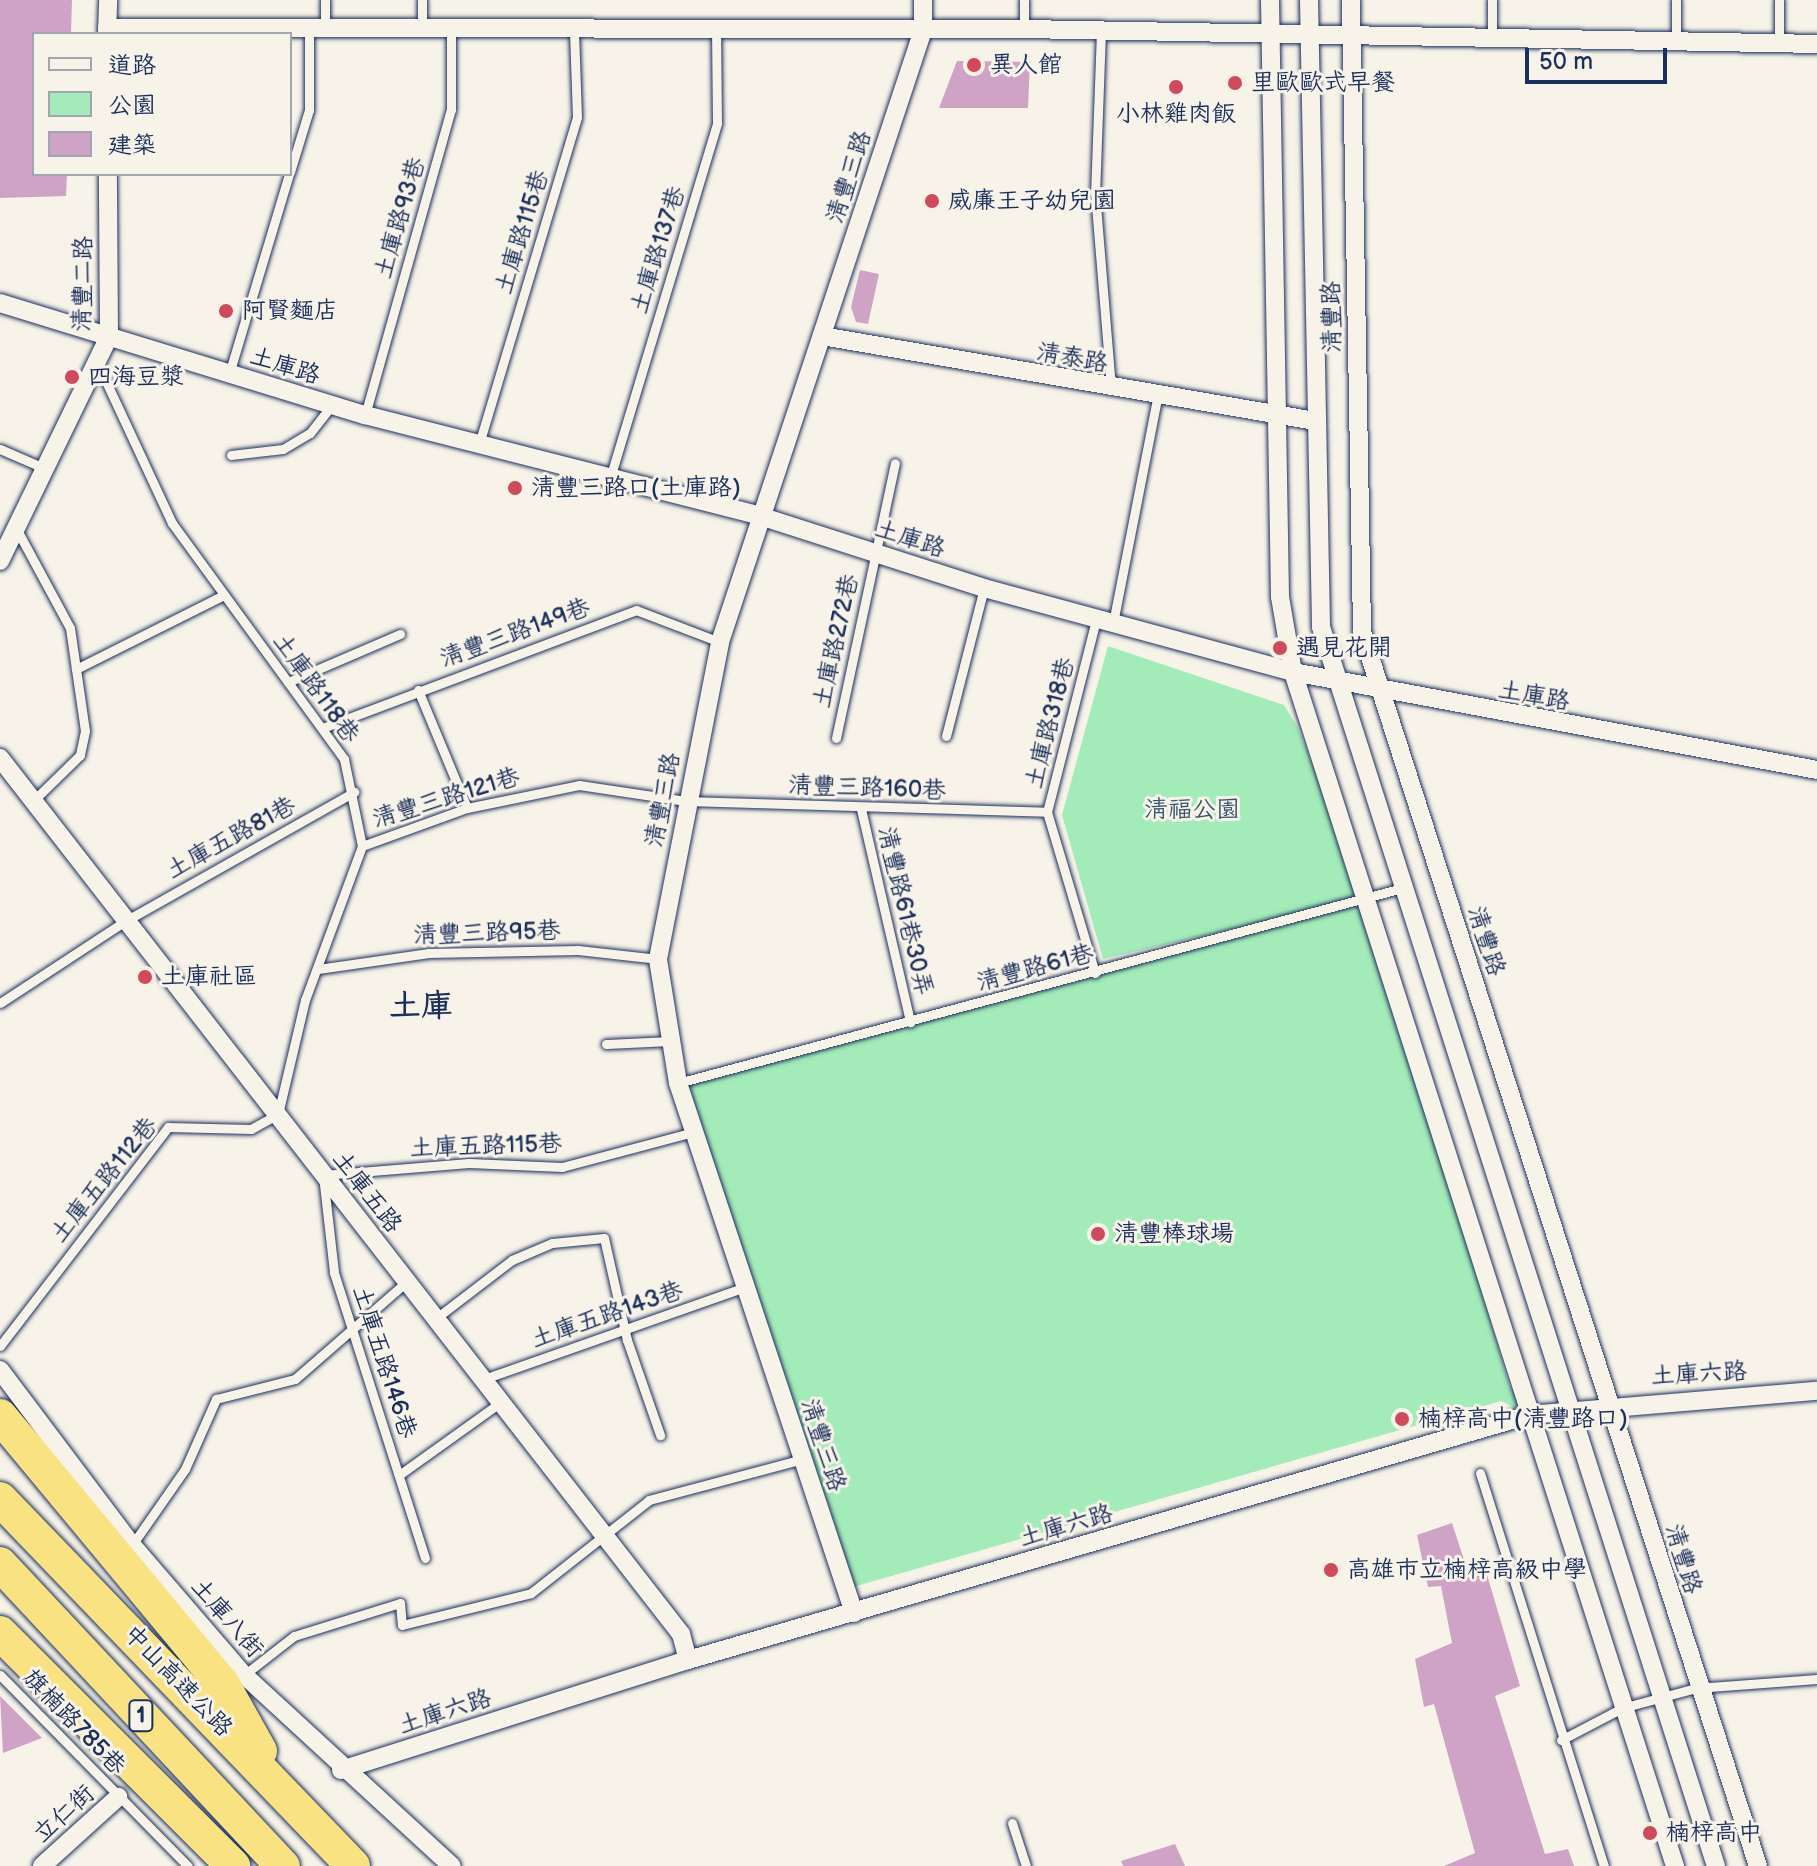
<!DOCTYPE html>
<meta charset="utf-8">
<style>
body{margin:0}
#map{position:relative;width:1817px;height:1866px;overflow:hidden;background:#f7f3e8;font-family:"Balsamiq Sans","LXGW WenKai TC",sans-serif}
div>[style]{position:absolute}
.green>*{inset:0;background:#a3ebb8}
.building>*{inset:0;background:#cfa3c6}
.roads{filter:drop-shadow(0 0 2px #1b2f5e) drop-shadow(0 0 2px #1b2f5e)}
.lane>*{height:9px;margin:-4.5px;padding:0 4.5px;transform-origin:4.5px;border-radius:4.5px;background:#f7f3e8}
.street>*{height:18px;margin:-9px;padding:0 9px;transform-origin:9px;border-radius:9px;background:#f7f3e8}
.highway>*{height:34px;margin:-17px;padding:0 17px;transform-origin:17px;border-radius:17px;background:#f8e281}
.dots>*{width:22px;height:22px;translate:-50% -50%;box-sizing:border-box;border:4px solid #f7f3e8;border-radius:50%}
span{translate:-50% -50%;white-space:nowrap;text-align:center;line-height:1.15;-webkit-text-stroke:6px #f7f3e8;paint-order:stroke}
.shield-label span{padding:2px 6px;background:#f7f3e8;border:2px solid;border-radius:6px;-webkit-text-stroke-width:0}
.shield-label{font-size:22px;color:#1b2f5e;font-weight:700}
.poi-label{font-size:24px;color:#1b2f5e}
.left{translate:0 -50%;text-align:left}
.street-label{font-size:24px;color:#1b2f5e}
.park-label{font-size:24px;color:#365570}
.district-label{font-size:32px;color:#1b2f5e;font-weight:700}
.legend{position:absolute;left:32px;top:32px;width:260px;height:144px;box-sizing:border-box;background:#f7f3e8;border:2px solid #9fa5b1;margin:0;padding:10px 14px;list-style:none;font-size:24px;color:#1b2f5e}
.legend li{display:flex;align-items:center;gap:16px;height:40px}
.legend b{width:40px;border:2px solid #9fa5b1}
.scale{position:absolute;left:1525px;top:48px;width:142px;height:36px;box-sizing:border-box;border:4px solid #1b2f5e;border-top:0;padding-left:10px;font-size:24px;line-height:28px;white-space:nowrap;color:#1b2f5e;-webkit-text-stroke:6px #f7f3e8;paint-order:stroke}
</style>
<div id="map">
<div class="green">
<i style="clip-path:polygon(1108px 646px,1284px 705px,1297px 726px,1367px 898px,1509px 1385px,1529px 1415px,1501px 1401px,853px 1587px,678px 1083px,1335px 905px,1103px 959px,1062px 815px)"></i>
</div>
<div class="building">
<i style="clip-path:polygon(0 0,72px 0,71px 34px,34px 34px,34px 174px,67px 174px,66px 196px,0 198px)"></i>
<i style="clip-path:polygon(957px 61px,1030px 62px,1028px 108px,939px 108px)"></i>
<i style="clip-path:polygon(860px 270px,879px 274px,868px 324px,856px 322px,851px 307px)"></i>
<i style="clip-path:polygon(1452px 1523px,1468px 1572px,1485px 1568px,1520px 1686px,1495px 1696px,1545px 1854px,1568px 1849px,1574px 1866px,1444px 1866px,1475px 1853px,1434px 1704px,1424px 1707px,1415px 1659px,1452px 1643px,1441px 1586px,1428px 1587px,1417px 1535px)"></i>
<i style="clip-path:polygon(0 1696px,42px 1738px,3px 1753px)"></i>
<i style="clip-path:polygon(1175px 1844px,1185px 1866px,1123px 1866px,1121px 1861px)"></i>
</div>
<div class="roads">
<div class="lane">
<i style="left:422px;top:0;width:29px;rotate:90deg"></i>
<i style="left:1492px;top:0;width:36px;rotate:90deg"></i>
<i style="left:1779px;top:0;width:43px;rotate:90deg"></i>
<i style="left:325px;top:29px;width:29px;rotate:-90deg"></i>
<i style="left:1024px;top:29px;width:29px;rotate:-90deg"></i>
<i style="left:1101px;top:31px;width:162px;rotate:92.1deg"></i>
<i style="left:1095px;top:193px;width:194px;rotate:85.3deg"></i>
<i style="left:1676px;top:40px;width:40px;rotate:-90deg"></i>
<i style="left:290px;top:172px;width:65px;rotate:-73deg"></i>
<i style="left:309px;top:110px;width:81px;rotate:-90deg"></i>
<i style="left:229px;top:374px;width:209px;rotate:-73.3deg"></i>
<i style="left:365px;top:415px;width:317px;rotate:-74.3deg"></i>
<i style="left:451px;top:110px;width:81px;rotate:-90deg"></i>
<i style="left:479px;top:444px;width:341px;rotate:-73.3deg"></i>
<i style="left:577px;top:117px;width:88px;rotate:-92deg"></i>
<i style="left:0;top:449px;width:50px;rotate:23.5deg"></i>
<i style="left:231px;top:455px;width:52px;rotate:-6.6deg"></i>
<i style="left:283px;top:449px;width:31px;rotate:-31deg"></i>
<i style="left:310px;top:433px;width:36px;rotate:-52deg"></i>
<i style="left:610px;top:478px;width:371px;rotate:-73.2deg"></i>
<i style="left:717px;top:123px;width:93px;rotate:-90.6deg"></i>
<i style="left:17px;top:530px;width:111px;rotate:61.6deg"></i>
<i style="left:70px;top:628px;width:104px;rotate:81.7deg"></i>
<i style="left:85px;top:731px;width:25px;rotate:102deg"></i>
<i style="left:80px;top:755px;width:64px;rotate:135.6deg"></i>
<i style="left:1113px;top:623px;width:228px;rotate:-78.9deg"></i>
<i style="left:76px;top:669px;width:165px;rotate:-26.6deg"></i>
<i style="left:288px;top:682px;width:122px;rotate:-23.2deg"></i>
<i style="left:418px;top:690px;width:128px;rotate:67.4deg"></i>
<i style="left:325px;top:727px;width:332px;rotate:-20.6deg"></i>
<i style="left:636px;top:610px;width:90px;rotate:20.9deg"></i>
<i style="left:946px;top:736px;width:153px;rotate:-75.6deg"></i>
<i style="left:836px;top:738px;width:281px;rotate:-77.9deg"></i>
<i style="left:861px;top:809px;width:219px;rotate:77deg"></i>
<i style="left:362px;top:846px;width:112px;rotate:-19.9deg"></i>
<i style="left:467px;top:808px;width:114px;rotate:-11.6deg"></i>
<i style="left:579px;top:785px;width:108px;rotate:8.5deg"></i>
<i style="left:686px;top:801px;width:361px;rotate:1.7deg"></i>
<i style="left:318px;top:969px;width:112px;rotate:-8.2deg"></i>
<i style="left:429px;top:953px;width:149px;rotate:-1.2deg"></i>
<i style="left:578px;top:950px;width:81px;rotate:6.4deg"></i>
<i style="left:1095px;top:973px;width:168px;rotate:-106.6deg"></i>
<i style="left:1047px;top:812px;width:198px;rotate:-75.7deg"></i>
<i style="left:0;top:1003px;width:152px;rotate:-33.2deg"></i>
<i style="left:127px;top:920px;width:261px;rotate:-29.4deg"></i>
<i style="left:606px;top:1044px;width:65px;rotate:-2.6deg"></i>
<i style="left:678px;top:1083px;width:750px;rotate:-15.07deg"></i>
<i style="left:435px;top:1319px;width:97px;rotate:-37.5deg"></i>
<i style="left:512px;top:1260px;width:43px;rotate:-23deg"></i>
<i style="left:552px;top:1243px;width:52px;rotate:-5.5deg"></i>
<i style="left:604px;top:1238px;width:105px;rotate:77.3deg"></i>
<i style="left:627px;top:1340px;width:101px;rotate:70.8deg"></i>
<i style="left:0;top:1346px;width:276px;rotate:-52.5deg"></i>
<i style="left:168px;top:1127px;width:83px;rotate:1.4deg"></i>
<i style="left:251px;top:1129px;width:31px;rotate:-29deg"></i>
<i style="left:278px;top:1114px;width:117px;rotate:-76.7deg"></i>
<i style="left:305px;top:1000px;width:164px;rotate:-69.7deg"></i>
<i style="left:362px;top:846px;width:89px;rotate:-101.7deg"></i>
<i style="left:344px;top:759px;width:292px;rotate:-126.1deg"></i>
<i style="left:172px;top:523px;width:178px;rotate:-115deg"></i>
<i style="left:481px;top:1380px;width:280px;rotate:-19.4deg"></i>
<i style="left:1480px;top:1473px;width:412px;rotate:72.5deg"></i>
<i style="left:399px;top:1475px;width:122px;rotate:-35.6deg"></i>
<i style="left:132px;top:1545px;width:93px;rotate:-55.1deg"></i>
<i style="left:185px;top:1469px;width:77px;rotate:-66.1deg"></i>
<i style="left:216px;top:1399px;width:81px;rotate:-14.2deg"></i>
<i style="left:295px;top:1379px;width:147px;rotate:-41.1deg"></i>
<i style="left:425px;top:1558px;width:300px;rotate:-107.7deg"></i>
<i style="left:334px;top:1272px;width:98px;rotate:-96.5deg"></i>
<i style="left:323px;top:1175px;width:146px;rotate:-4.7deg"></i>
<i style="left:469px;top:1163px;width:93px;rotate:2.5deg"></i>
<i style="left:562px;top:1167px;width:137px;rotate:-14.9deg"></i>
<i style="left:0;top:1675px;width:268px;rotate:45.5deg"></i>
<i style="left:244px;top:1675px;width:63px;rotate:-38deg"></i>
<i style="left:294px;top:1636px;width:111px;rotate:-17.3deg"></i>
<i style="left:400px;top:1603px;width:22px;rotate:85deg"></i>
<i style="left:402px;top:1625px;width:133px;rotate:-13.9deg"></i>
<i style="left:531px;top:1593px;width:150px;rotate:-38.2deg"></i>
<i style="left:649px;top:1500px;width:159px;rotate:-14.9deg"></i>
<i style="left:1561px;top:1740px;width:69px;rotate:-27.7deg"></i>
<i style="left:1622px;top:1708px;width:77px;rotate:-15.1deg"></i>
<i style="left:1696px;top:1688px;width:121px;rotate:-4.3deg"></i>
<i style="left:1012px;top:1823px;width:45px;rotate:72deg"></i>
</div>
<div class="street">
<i style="left:1270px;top:0;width:597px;rotate:89.04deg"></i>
<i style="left:1280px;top:597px;width:76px;rotate:80.2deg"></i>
<i style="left:1293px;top:672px;width:1254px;rotate:72.26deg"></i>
<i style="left:1309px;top:0;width:627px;rotate:88.9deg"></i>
<i style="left:1321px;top:627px;width:1300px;rotate:72.32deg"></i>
<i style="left:1351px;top:0;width:632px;rotate:89deg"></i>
<i style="left:1362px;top:632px;width:1296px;rotate:72.21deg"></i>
<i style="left:107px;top:28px;width:917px;rotate:0.06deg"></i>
<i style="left:1024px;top:29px;width:793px;rotate:1.08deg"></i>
<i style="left:107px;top:34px;width:34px;rotate:-88deg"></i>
<i style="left:0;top:303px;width:382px;rotate:17.1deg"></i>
<i style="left:365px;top:415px;width:408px;rotate:14.3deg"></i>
<i style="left:760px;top:516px;width:235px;rotate:17.8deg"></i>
<i style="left:984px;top:588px;width:320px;rotate:15.2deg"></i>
<i style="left:1293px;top:672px;width:533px;rotate:10.59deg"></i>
<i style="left:822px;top:336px;width:500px;rotate:9.78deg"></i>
<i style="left:0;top:561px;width:249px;rotate:-64.1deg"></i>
<i style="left:109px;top:337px;width:163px;rotate:-90.4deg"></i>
<i style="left:0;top:758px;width:1110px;rotate:52.14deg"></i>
<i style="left:681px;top:1634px;width:27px;rotate:75deg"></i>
<i style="left:0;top:1370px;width:219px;rotate:53deg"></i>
<i style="left:132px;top:1545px;width:172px;rotate:49.3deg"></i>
<i style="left:244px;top:1675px;width:282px;rotate:42.6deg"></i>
<i style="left:854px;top:1613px;width:558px;rotate:-108.37deg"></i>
<i style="left:678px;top:1083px;width:126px;rotate:-99.2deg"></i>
<i style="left:658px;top:959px;width:323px;rotate:-78.9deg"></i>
<i style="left:720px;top:642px;width:645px;rotate:-71.65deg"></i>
<i style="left:923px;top:30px;width:30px;rotate:-90deg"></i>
<i style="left:341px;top:1770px;width:364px;rotate:-17.6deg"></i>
<i style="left:688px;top:1660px;width:876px;rotate:-16.24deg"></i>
<i style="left:1529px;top:1415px;width:289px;rotate:-4.8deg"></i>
<i style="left:42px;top:1866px;width:103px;rotate:-42.2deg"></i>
</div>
<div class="highway">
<i style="left:0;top:1416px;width:347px;rotate:50.3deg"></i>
<i style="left:222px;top:1683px;width:78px;rotate:60.8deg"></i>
<i style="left:0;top:1499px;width:509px;rotate:46.11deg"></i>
<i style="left:0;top:1564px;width:414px;rotate:46.9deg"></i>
<i style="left:0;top:1633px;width:330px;rotate:45deg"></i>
</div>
</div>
<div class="dots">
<i style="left:974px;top:65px;background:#d1495b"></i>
<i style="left:1235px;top:83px;background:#d1495b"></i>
<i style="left:1176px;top:87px;background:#d1495b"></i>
<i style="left:932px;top:201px;background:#d1495b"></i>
<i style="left:226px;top:311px;background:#d1495b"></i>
<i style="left:72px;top:377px;background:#d1495b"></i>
<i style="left:515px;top:488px;background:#d1495b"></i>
<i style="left:1280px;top:648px;background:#d1495b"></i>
<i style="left:145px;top:977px;background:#d1495b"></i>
<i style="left:1098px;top:1234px;background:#d1495b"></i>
<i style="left:1402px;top:1419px;background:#d1495b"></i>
<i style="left:1331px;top:1570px;background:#d1495b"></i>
<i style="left:1650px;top:1833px;background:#d1495b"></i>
</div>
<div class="shield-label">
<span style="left:141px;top:1716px">1</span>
</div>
<div class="poi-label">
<span class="left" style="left:990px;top:65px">異人館</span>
<span class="left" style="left:1251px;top:83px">里歐歐式早餐</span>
<span style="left:1176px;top:114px">小林雞肉飯</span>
<span class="left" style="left:948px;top:201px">威廉王子幼兒園</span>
<span class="left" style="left:242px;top:311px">阿賢麵店</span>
<span class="left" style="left:88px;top:377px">四海豆漿</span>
<span class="left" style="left:531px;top:488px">清豐三路口(土庫路)</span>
<span class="left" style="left:1296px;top:648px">遇見花開</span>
<span class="left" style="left:161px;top:977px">土庫社區</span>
<span class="left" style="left:1114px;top:1234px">清豐棒球場</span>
<span class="left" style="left:1418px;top:1419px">楠梓高中(清豐路口)</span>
<span class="left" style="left:1347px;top:1570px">高雄市立楠梓高級中學</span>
<span class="left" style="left:1666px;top:1833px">楠梓高中</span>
</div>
<div class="street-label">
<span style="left:849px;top:177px;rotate:-72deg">清豐三路</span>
<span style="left:400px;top:218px;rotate:-74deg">土庫路93巷</span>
<span style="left:522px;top:232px;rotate:-73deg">土庫路115巷</span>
<span style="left:658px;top:250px;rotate:-73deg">土庫路137巷</span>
<span style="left:83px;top:284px;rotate:-89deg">清豐二路</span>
<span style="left:1332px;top:317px;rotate:-91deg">清豐路</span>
<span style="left:1072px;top:358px;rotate:10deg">清泰路</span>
<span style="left:285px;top:366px;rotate:17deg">土庫路</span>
<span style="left:910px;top:539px;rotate:18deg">土庫路</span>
<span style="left:515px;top:633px;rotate:-20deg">清豐三路149巷</span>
<span style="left:836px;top:641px;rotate:-78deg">土庫路272巷</span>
<span style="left:316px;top:688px;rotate:54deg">土庫路118巷</span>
<span style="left:1534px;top:696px;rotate:10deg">土庫路</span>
<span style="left:1050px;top:723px;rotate:-76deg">土庫路318巷</span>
<span style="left:867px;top:788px;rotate:2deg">清豐三路160巷</span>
<span style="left:446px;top:798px;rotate:-17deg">清豐三路121巷</span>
<span style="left:663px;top:800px;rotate:-79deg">清豐三路</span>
<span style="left:231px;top:838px;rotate:-29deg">土庫五路81巷</span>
<span style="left:905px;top:911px;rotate:77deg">清豐路61巷30弄</span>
<span style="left:487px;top:933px;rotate:-2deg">清豐三路95巷</span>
<span style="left:1486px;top:941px;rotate:72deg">清豐路</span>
<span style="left:1035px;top:968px;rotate:-15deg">清豐路61巷</span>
<span style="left:486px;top:1146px;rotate:-2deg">土庫五路115巷</span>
<span style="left:104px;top:1180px;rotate:-51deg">土庫五路112巷</span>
<span style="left:367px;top:1192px;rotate:52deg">土庫五路</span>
<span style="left:607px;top:1315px;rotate:-19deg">土庫五路143巷</span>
<span style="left:384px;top:1362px;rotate:72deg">土庫五路146巷</span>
<span style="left:1699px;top:1374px;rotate:-3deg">土庫六路</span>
<span style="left:823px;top:1445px;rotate:72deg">清豐三路</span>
<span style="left:1066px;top:1526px;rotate:-16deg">土庫六路</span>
<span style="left:1683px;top:1559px;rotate:73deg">清豐路</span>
<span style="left:227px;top:1618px;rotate:49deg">土庫八街</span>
<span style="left:178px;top:1681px;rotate:46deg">中山高速公路</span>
<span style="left:445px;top:1712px;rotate:-18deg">土庫六路</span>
<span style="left:74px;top:1722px;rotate:46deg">旗楠路785巷</span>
<span style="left:64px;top:1814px;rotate:-42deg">立仁街</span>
</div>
<div class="park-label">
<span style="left:1192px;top:810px">清福公園</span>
</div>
<div class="district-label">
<span style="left:421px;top:1007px">土庫</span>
</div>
<ul class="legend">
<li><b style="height:10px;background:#f7f3e8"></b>道路</li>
<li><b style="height:22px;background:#a3ebb8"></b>公園</li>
<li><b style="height:22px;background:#cfa3c6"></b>建築</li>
</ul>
<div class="scale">50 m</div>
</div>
